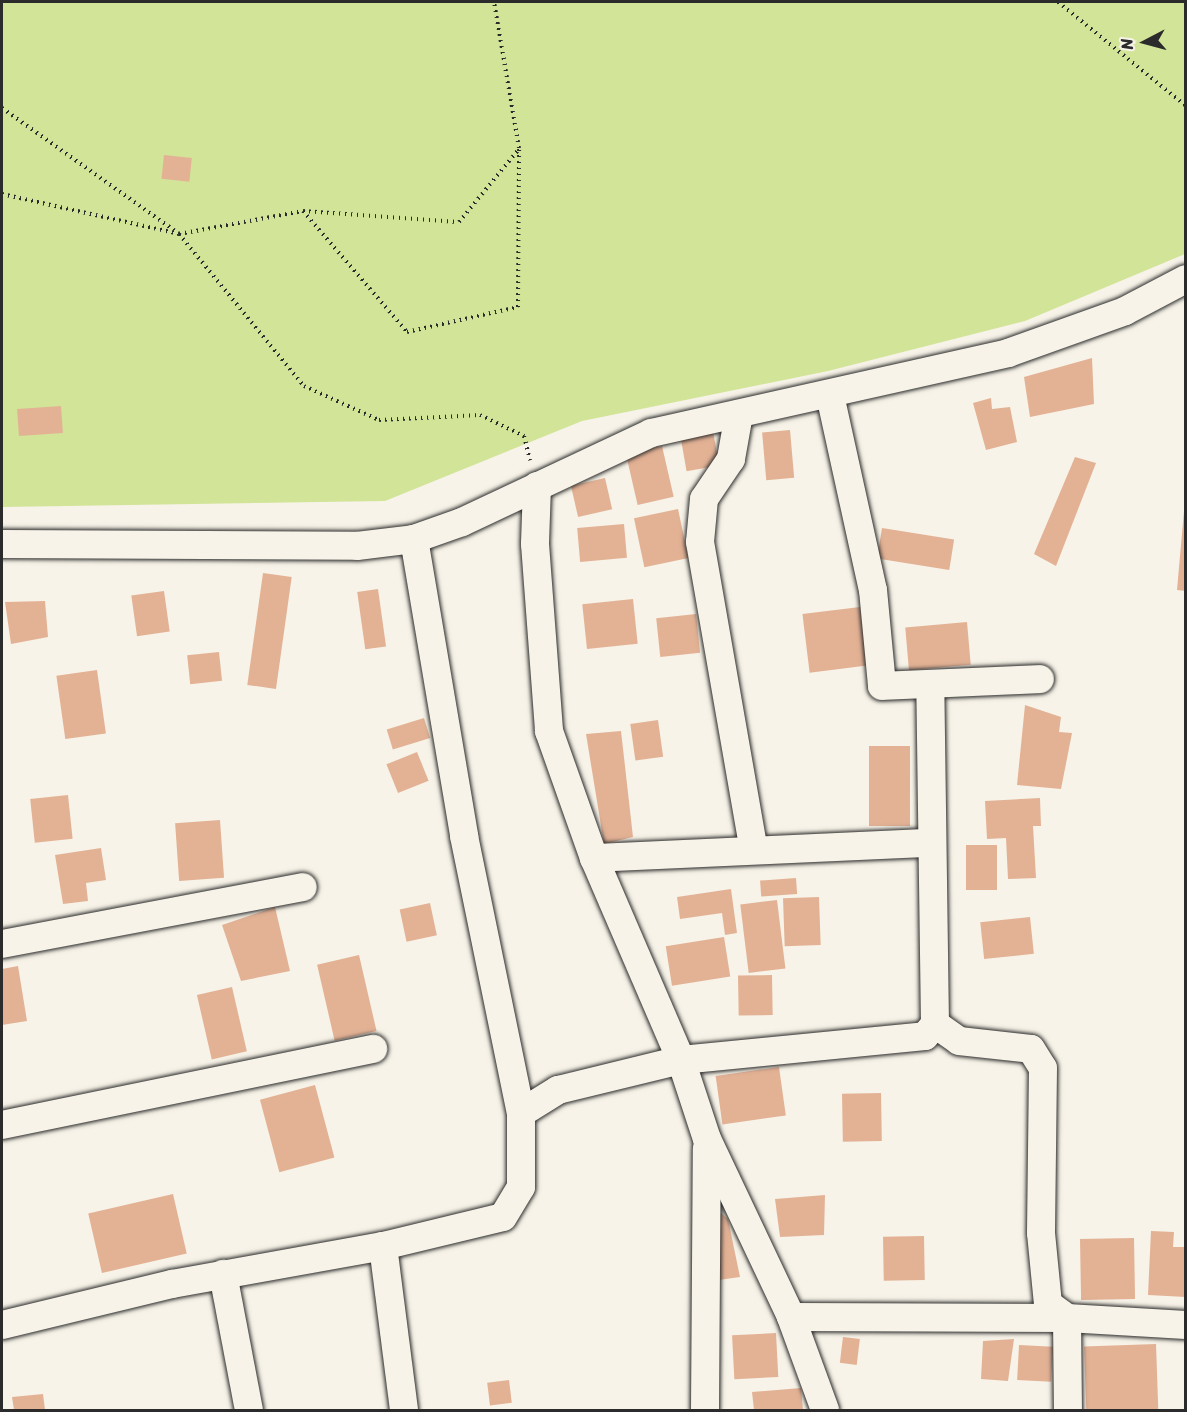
<!DOCTYPE html>
<style>
body{margin:0}
#map{position:relative;width:1187px;height:1412px;overflow:hidden;background:#f7f3e8;font-family:Sriracha,sans-serif}
div>[style]{position:absolute}
.green>*{inset:0;background:#d1e498}
.building>*{inset:0;background:#e3b295;transform-origin:0 0}
.path>*{height:4px;margin-top:-2px;transform-origin:0;background:repeating-linear-gradient(90deg,#2b2b2b 0 1.5px,transparent 0 6px)}
.roads{filter:drop-shadow(0 0 2px #2b2b2b) drop-shadow(0 0 2px #2b2b2b)}
.minor>*{height:28px;margin:-14px;padding:0 14px;transform-origin:14px;border-radius:14px;background:#f7f3e8}
span{translate:-50% -50%;white-space:nowrap;text-align:center;line-height:1.15;-webkit-text-stroke:5px #f7f3e8;paint-order:stroke}
.frame{position:absolute;inset:0;border:3px solid #2b2b2b;pointer-events:none}
.north{position:absolute;left:1115px;top:12px;width:60px;height:60px;-webkit-text-stroke:4px #f7f3e8;paint-order:stroke;rotate:264deg;font-size:16px;font-weight:700;line-height:24px;text-align:center;color:#2b2b2b}
.north::after{content:'';display:block;margin:auto;width:21px;height:27px;background:#2b2b2b;clip-path:polygon(50% 0,100% 100%,50% 72%,0 100%)}
</style>
<div id="map">
<div class="green">
<i style="clip-path:polygon(2px 2px,1185px 2px,1185px 254px,1025px 321px,828px 371px,582px 421px,385px 501px,2px 507px)"></i>
</div>
<div class="building">
<i style="left:164px;top:155px;width:28px;height:24px;rotate:6deg"></i>
<i style="clip-path:polygon(1092px 358px,1094px 404px,1030px 417px,1024px 377px)"></i>
<i style="clip-path:polygon(991px 398px,992px 409px,1010px 407px,1017px 442px,986px 450px,973px 403px)"></i>
<i style="left:61px;top:406px;width:27px;height:44px;rotate:86deg"></i>
<i style="left:790px;top:430px;width:48px;height:28px;rotate:85deg"></i>
<i style="left:713px;top:431px;width:35px;height:33px;rotate:80deg"></i>
<i style="left:662px;top:446px;width:52px;height:37px;rotate:77deg"></i>
<i style="clip-path:polygon(1075px 457px,1096px 463px,1056px 566px,1034px 554px)"></i>
<i style="left:605px;top:478px;width:32px;height:35px;rotate:77deg"></i>
<i style="left:678px;top:509px;width:50px;height:45px;rotate:78deg"></i>
<i style="clip-path:polygon(1184px 511px,1186px 511px,1186px 591px,1177px 590px)"></i>
<i style="left:624px;top:524px;width:34px;height:47px;rotate:85deg"></i>
<i style="left:882px;top:528px;width:73px;height:31px;rotate:9deg"></i>
<i style="left:263px;top:573px;width:29px;height:113px;rotate:8deg"></i>
<i style="left:378px;top:589px;width:58px;height:21px;rotate:82deg"></i>
<i style="left:164px;top:591px;width:41px;height:33px;rotate:82deg"></i>
<i style="left:633px;top:599px;width:45px;height:51px;rotate:84deg"></i>
<i style="clip-path:polygon(45px 601px,48px 637px,11px 644px,5px 602px)"></i>
<i style="left:860px;top:607px;width:59px;height:58px;rotate:83deg"></i>
<i style="left:696px;top:614px;width:39px;height:40px;rotate:84deg"></i>
<i style="left:967px;top:622px;width:43px;height:62px;rotate:85deg"></i>
<i style="left:219px;top:652px;width:29px;height:32px;rotate:84deg"></i>
<i style="left:97px;top:670px;width:64px;height:41px;rotate:82deg"></i>
<i style="clip-path:polygon(1025px 705px,1061px 717px,1059px 732px,1072px 733px,1061px 789px,1017px 785px)"></i>
<i style="left:424px;top:718px;width:21px;height:39px;rotate:73deg"></i>
<i style="left:658px;top:720px;width:37px;height:28px;rotate:82deg"></i>
<i style="clip-path:polygon(621px 731px,633px 837px,604px 844px,586px 734px)"></i>
<i style="left:869px;top:746px;width:41px;height:80px"></i>
<i style="left:417px;top:752px;width:31px;height:33px;rotate:68deg"></i>
<i style="left:68px;top:795px;width:44px;height:38px;rotate:84deg"></i>
<i style="clip-path:polygon(1040px 798px,1041px 826px,1033px 826px,1036px 878px,1008px 879px,1006px 838px,987px 839px,985px 801px)"></i>
<i style="left:220px;top:820px;width:58px;height:45px;rotate:86deg"></i>
<i style="left:966px;top:845px;width:31px;height:45px"></i>
<i style="clip-path:polygon(101px 848px,106px 880px,86px 883px,88px 901px,63px 904px,55px 855px)"></i>
<i style="left:796px;top:878px;width:16px;height:36px;rotate:86deg"></i>
<i style="clip-path:polygon(731px 889px,737px 933px,725px 935px,722px 913px,680px 919px,677px 897px)"></i>
<i style="left:819px;top:897px;width:48px;height:36px;rotate:88deg"></i>
<i style="left:777px;top:900px;width:69px;height:37px;rotate:83deg"></i>
<i style="left:430px;top:903px;width:33px;height:31px;rotate:78deg"></i>
<i style="clip-path:polygon(275px 907px,290px 971px,241px 981px,222px 925px)"></i>
<i style="left:1030px;top:917px;width:37px;height:50px;rotate:84deg"></i>
<i style="left:724px;top:937px;width:40px;height:59px;rotate:81deg"></i>
<i style="left:359px;top:955px;width:78px;height:43px;rotate:77deg"></i>
<i style="clip-path:polygon(18px 966px,27px 1021px,2px 1025px,2px 969px)"></i>
<i style="left:772px;top:975px;width:40px;height:34px;rotate:89deg"></i>
<i style="left:232px;top:987px;width:66px;height:36px;rotate:77deg"></i>
<i style="left:779px;top:1067px;width:49px;height:64px;rotate:82deg"></i>
<i style="left:315px;top:1085px;width:75px;height:57px;rotate:75deg"></i>
<i style="left:881px;top:1093px;width:48px;height:39px;rotate:89deg"></i>
<i style="left:173px;top:1194px;width:61px;height:87px;rotate:77deg"></i>
<i style="clip-path:polygon(825px 1195px,824px 1235px,780px 1237px,775px 1199px)"></i>
<i style="clip-path:polygon(717px 1210px,728px 1219px,740px 1277px,719px 1280px)"></i>
<i style="clip-path:polygon(1151px 1231px,1174px 1232px,1173px 1247px,1186px 1247px,1186px 1297px,1148px 1295px)"></i>
<i style="left:924px;top:1236px;width:44px;height:41px;rotate:89deg"></i>
<i style="left:1134px;top:1238px;width:61px;height:54px;rotate:89deg"></i>
<i style="left:776px;top:1333px;width:44px;height:44px;rotate:87deg"></i>
<i style="left:843px;top:1337px;width:17px;height:26px;rotate:7deg"></i>
<i style="clip-path:polygon(1014px 1339px,1008px 1381px,981px 1379px,983px 1341px)"></i>
<i style="left:1156px;top:1344px;width:66px;height:72px;rotate:88deg"></i>
<i style="left:1019px;top:1345px;width:34px;height:35px;rotate:3deg"></i>
<i style="left:509px;top:1380px;width:23px;height:22px;rotate:83deg"></i>
<i style="clip-path:polygon(801px 1388px,803px 1410px,754px 1410px,752px 1392px)"></i>
<i style="clip-path:polygon(43px 1394px,45px 1410px,14px 1410px,12px 1397px)"></i>
</div>
<div class="path">
<i style="left:1058px;top:2px;width:165px;rotate:39.1deg"></i>
<i style="left:2px;top:108px;width:217px;rotate:35.4deg"></i>
<i style="left:179px;top:234px;width:197px;rotate:50.6deg"></i>
<i style="left:304px;top:386px;width:82px;rotate:24.4deg"></i>
<i style="left:379px;top:420px;width:101px;rotate:-2.8deg"></i>
<i style="left:480px;top:415px;width:49px;rotate:25.5deg"></i>
<i style="left:524px;top:436px;width:25px;rotate:76deg"></i>
<i style="left:2px;top:194px;width:181px;rotate:12.7deg"></i>
<i style="left:179px;top:234px;width:126px;rotate:-10.5deg"></i>
<i style="left:303px;top:211px;width:156px;rotate:4deg"></i>
<i style="left:459px;top:222px;width:94px;rotate:-50.6deg"></i>
<i style="left:303px;top:211px;width:160px;rotate:49.3deg"></i>
<i style="left:407px;top:332px;width:114px;rotate:-12.7deg"></i>
<i style="left:518px;top:307px;width:159px;rotate:-89.6deg"></i>
<i style="left:519px;top:148px;width:148px;rotate:-99.7deg"></i>
</div>
<div class="roads">
<div class="minor">
<i style="left:830px;top:395px;width:200px;rotate:77.6deg"></i>
<i style="left:873px;top:590px;width:96px;rotate:84.6deg"></i>
<i style="left:882px;top:686px;width:158px;rotate:-2.5deg"></i>
<i style="left:739px;top:414px;width:46px;rotate:100.1deg"></i>
<i style="left:731px;top:459px;width:48px;rotate:124deg"></i>
<i style="left:704px;top:499px;width:43px;rotate:95.3deg"></i>
<i style="left:700px;top:542px;width:310px;rotate:80.1deg"></i>
<i style="left:537px;top:486px;width:58px;rotate:92deg"></i>
<i style="left:535px;top:544px;width:188px;rotate:85.7deg"></i>
<i style="left:549px;top:731px;width:135px;rotate:70.5deg"></i>
<i style="left:594px;top:858px;width:220px;rotate:66.7deg"></i>
<i style="left:681px;top:1060px;width:83px;rotate:71.8deg"></i>
<i style="left:707px;top:1139px;width:197px;rotate:64.7deg"></i>
<i style="left:791px;top:1317px;width:99px;rotate:69.9deg"></i>
<i style="left:414px;top:539px;width:301px;rotate:80.4deg"></i>
<i style="left:464px;top:836px;width:283px;rotate:78.4deg"></i>
<i style="left:521px;top:1113px;width:44px;rotate:-31.9deg"></i>
<i style="left:558px;top:1090px;width:127px;rotate:-13.7deg"></i>
<i style="left:681px;top:1060px;width:245px;rotate:-5.6deg"></i>
<i style="left:925px;top:1036px;width:16px;rotate:-50deg"></i>
<i style="left:935px;top:1024px;width:340px;rotate:-90.8deg"></i>
<i style="left:2px;top:544px;width:355px;rotate:0.3deg"></i>
<i style="left:357px;top:546px;width:57px;rotate:-7deg"></i>
<i style="left:414px;top:539px;width:51px;rotate:-19.5deg"></i>
<i style="left:462px;top:522px;width:209px;rotate:-25.2deg"></i>
<i style="left:651px;top:433px;width:366px;rotate:-12.6deg"></i>
<i style="left:1008px;top:353px;width:124px;rotate:-19.7deg"></i>
<i style="left:1125px;top:311px;width:69px;rotate:-27.7deg"></i>
<i style="left:594px;top:858px;width:334px;rotate:-2.6deg"></i>
<i style="left:2px;top:944px;width:306px;rotate:-10.7deg"></i>
<i style="left:935px;top:1024px;width:29px;rotate:35deg"></i>
<i style="left:959px;top:1041px;width:72px;rotate:6.3deg"></i>
<i style="left:1031px;top:1049px;width:22px;rotate:58deg"></i>
<i style="left:1043px;top:1068px;width:165px;rotate:90.7deg"></i>
<i style="left:1041px;top:1233px;width:71px;rotate:84.4deg"></i>
<i style="left:1048px;top:1304px;width:24px;rotate:36deg"></i>
<i style="left:1067px;top:1318px;width:92px;rotate:89.4deg"></i>
<i style="left:2px;top:1125px;width:379px;rotate:-11.6deg"></i>
<i style="left:383px;top:1246px;width:165px;rotate:82.7deg"></i>
<i style="left:223px;top:1274px;width:138px;rotate:79.2deg"></i>
<i style="left:791px;top:1317px;width:276px;rotate:0.2deg"></i>
<i style="left:1067px;top:1318px;width:119px;rotate:3.4deg"></i>
<i style="left:2px;top:1325px;width:175px;rotate:-13.6deg"></i>
<i style="left:172px;top:1284px;width:214px;rotate:-10.2deg"></i>
<i style="left:383px;top:1246px;width:123px;rotate:-13.6deg"></i>
<i style="left:503px;top:1217px;width:35px;rotate:-59deg"></i>
<i style="left:521px;top:1187px;width:74px;rotate:-90deg"></i>
<i style="left:705px;top:1410px;width:261px;rotate:-89.6deg"></i>
</div>
</div>
<div class="frame"></div>
<div class="north">N</div>
</div>
